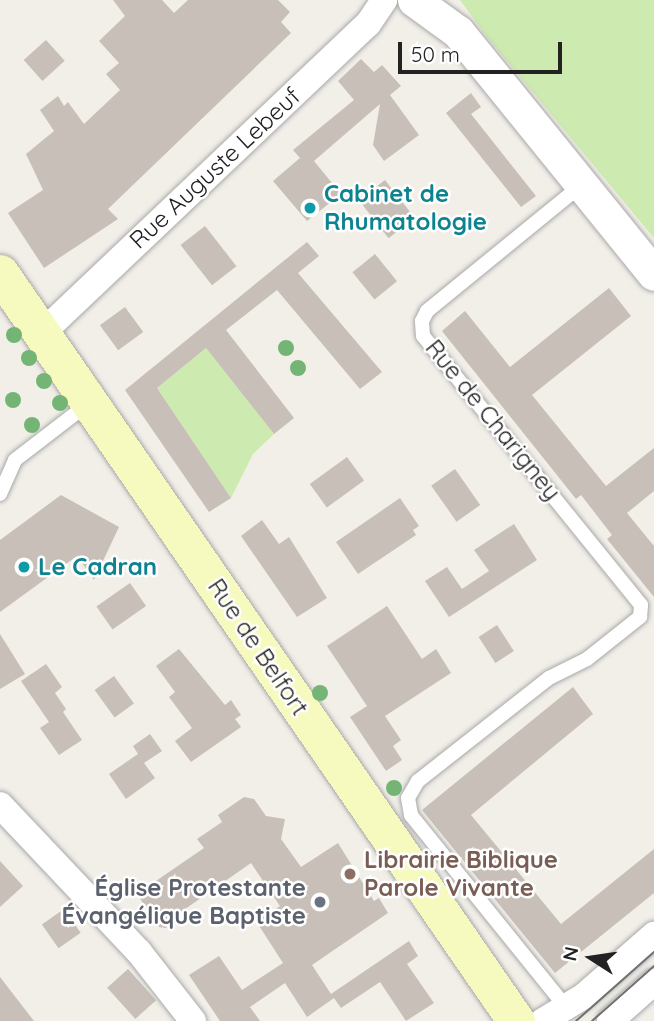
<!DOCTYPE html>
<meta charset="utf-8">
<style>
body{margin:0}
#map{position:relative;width:654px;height:1021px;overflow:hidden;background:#f2efe9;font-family:Quicksand,sans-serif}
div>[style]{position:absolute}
.grass>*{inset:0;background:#cdebb0}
.building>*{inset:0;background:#c7bfb8;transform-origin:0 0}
.roads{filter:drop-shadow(0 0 2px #a9a9a9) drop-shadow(0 0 2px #a9a9a9)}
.service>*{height:14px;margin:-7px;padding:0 7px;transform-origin:7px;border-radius:7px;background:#fff}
.minor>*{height:26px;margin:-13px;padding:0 13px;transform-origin:13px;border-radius:13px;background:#fff}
.tertiary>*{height:33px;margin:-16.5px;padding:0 16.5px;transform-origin:16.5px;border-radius:16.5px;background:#fff}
.secondary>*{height:37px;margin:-18.5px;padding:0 18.5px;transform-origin:18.5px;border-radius:18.5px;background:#f7fabf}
.tram>*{height:2px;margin:-1px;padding:0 1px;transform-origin:1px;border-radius:1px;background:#707070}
.trees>*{width:16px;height:16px;margin:-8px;border-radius:50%;background:#74b475}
.dots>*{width:19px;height:19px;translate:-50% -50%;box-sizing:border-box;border:4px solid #fff;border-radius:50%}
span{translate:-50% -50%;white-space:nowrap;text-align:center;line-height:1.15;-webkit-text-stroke:5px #fff;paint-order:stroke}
.street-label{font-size:24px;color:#222}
.culture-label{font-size:24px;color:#0d838f;font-weight:700}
.left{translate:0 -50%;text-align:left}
.education-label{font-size:24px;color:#785e54;font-weight:700}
.worship-label{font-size:24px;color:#5b616d;font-weight:700}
.right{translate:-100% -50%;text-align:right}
.north{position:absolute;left:556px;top:923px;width:70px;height:70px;-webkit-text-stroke:5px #fff;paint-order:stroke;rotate:282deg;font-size:19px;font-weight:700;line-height:28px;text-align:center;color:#222}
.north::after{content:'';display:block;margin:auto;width:24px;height:32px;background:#222;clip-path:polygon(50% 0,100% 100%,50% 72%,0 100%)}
.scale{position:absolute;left:398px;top:42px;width:164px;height:32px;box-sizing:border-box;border:4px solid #222;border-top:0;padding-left:9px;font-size:21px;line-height:24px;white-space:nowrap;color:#222;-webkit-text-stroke:5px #fff;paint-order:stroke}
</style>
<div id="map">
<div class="grass">
<i style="clip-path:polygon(460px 0,654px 0,654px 238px,487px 37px)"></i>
<i style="clip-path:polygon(206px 348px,274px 434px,253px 454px,231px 498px,157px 388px)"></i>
</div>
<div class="building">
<i style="clip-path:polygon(113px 0,162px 0,174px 13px,188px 0,278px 0,290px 12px,281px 22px,291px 33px,108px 209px,118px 219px,44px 268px,8px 213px,43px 190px,26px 154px,54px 131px,40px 110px,58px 96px,64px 106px,68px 102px,84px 124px,120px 90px,106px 74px,119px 63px,99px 41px,125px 16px)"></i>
<i style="left:46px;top:40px;width:28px;height:30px;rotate:48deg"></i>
<i style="clip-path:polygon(361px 59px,374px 72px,382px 65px,401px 86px,390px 95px,419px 135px,384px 161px,373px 145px,380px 104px,314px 161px,341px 194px,307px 221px,273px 181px,300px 158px,293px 150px,354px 100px,338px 81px)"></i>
<i style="clip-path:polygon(471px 93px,481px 107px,471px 114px,536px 196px,521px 207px,446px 113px)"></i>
<i style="left:385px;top:180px;width:48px;height:33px;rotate:52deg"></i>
<i style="left:205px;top:226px;width:51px;height:31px;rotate:52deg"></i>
<i style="clip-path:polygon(307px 242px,319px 256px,298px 273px,382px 372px,360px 389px,277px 290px,226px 330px,294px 418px,274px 434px,206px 348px,157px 388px,231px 498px,209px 512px,125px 390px)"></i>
<i style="left:375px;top:254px;width:35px;height:29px;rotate:51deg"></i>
<i style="clip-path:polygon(609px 288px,631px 316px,532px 395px,606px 486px,654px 448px,654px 491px,627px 513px,654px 546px,654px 597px,607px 539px,612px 535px,581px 495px,576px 499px,442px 331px,465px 311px,510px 367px)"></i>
<i style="left:125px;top:307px;width:31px;height:31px;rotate:54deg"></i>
<i style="left:347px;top:457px;width:29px;height:46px;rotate:54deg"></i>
<i style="left:455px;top:469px;width:44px;height:29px;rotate:55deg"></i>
<i style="clip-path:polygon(61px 495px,119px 527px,94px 580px,77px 556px,0 612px,0 540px)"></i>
<i style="clip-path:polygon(400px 498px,419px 526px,413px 530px,416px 535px,358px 574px,336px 542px)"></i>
<i style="clip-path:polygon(262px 520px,279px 544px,289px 537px,327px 598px,297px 617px,241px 536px)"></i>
<i style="clip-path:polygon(514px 524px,537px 560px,449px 617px,425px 581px,447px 567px,462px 589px,489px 571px,474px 550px)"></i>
<i style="left:130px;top:583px;width:28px;height:41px;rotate:55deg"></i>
<i style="clip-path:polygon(387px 606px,422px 659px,436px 649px,451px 673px,385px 716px,401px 740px,393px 746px,402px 760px,386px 771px,350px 717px,367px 706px,327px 646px)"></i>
<i style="left:497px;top:625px;width:31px;height:22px;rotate:57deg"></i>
<i style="clip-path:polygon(0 634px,25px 674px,0 689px)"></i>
<i style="clip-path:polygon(179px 649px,225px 705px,231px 700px,241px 715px,235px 719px,241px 727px,191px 762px,175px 741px,192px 728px,169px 697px,175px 692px,156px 666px)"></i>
<i style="clip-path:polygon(46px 664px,62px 687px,55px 693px,66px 709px,63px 712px,82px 740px,59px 755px,40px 728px,49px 722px,21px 681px)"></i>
<i style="left:114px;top:676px;width:34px;height:24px;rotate:54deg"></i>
<i style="clip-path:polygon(573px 687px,593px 714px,471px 815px,561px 924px,654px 849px,654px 893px,555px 973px,422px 810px)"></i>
<i style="clip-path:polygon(150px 734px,162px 751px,144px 763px,155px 778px,126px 799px,109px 774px,138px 754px,133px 746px)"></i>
<i style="clip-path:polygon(244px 797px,254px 799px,266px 816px,285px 819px,281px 839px,301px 867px,338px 843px,374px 901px,379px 898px,388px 913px,312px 965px,331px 994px,409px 941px,418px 956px,407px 964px,434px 1003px,406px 1021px,380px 982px,341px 1008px,334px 998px,307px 1017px,285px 983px,250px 1007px,260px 1021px,220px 1021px,189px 975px,219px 956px,242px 990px,283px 963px,256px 921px,280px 906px,251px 863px,178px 914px,180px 918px,166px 928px,159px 927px,137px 894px,204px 848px,197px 839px,222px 822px,218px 815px)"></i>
<i style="clip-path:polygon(0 861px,23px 886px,0 907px)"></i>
<i style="left:64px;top:909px;width:29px;height:27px;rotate:55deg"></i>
<i style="left:128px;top:969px;width:42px;height:28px;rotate:48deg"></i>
<i style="clip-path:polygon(0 977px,34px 1021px,0 1021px)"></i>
</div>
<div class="roads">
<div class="service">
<i style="left:0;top:494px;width:37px;rotate:-66deg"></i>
<i style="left:15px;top:460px;width:93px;rotate:-37.6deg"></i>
<i style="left:565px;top:1006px;width:245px;rotate:-128.9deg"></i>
<i style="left:411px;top:815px;width:17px;rotate:-100deg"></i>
<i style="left:408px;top:798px;width:20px;rotate:-60deg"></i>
<i style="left:418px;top:781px;width:167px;rotate:-38.2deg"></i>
<i style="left:549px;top:678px;width:42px;rotate:-26.6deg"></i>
<i style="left:587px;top:659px;width:68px;rotate:-38.4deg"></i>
<i style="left:640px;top:617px;width:12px;rotate:-85deg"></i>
<i style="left:641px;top:605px;width:346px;rotate:-129deg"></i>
<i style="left:423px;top:336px;width:15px;rotate:-94deg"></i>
<i style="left:422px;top:321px;width:11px;rotate:-63deg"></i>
<i style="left:427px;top:311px;width:198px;rotate:-39.2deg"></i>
</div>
<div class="minor">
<i style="left:42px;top:333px;width:449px;rotate:-43.5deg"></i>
<i style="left:368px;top:24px;width:29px;rotate:-56deg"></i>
<i style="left:0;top:805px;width:202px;rotate:46.6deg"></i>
<i style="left:139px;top:952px;width:88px;rotate:52deg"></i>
<i style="left:543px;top:1021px;width:48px;rotate:-31.4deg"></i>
<i style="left:584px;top:996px;width:93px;rotate:-41.1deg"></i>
<i style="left:610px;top:1021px;width:59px;rotate:-41.6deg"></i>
</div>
<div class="tertiary">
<i style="left:414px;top:0;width:54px;rotate:36deg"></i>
<i style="left:458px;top:32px;width:311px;rotate:51deg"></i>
</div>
<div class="secondary">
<i style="left:0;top:273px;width:909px;rotate:55.4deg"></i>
</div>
</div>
<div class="tram">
<i style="left:576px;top:1021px;width:104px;rotate:-41.5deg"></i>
<i style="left:592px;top:1021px;width:83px;rotate:-41.6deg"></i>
</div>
<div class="trees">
<i style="left:14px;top:335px"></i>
<i style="left:286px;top:348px"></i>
<i style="left:29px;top:358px"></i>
<i style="left:298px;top:368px"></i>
<i style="left:44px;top:381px"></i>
<i style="left:13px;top:400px"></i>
<i style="left:60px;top:403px"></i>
<i style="left:32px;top:425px"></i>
<i style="left:320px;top:693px"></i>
<i style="left:394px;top:788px"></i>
</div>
<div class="dots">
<i style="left:310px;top:208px;background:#0f9aa8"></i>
<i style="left:24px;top:567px;background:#0f9aa8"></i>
<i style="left:350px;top:874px;background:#8d6e63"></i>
<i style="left:320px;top:902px;background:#6b7280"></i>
</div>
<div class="street-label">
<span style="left:215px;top:168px;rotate:-43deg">Rue Auguste Lebeuf</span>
<span style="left:493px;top:420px;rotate:51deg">Rue de Charigney</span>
<span style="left:258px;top:647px;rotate:56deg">Rue de Belfort</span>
</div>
<div class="culture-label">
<span class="left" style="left:324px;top:208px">Cabinet de<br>Rhumatologie</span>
<span class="left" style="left:38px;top:567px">Le Cadran</span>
</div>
<div class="education-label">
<span class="left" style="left:364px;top:874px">Librairie Biblique<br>Parole Vivante</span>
</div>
<div class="worship-label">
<span class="right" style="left:306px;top:902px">Église Protestante<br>Évangélique Baptiste</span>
</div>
<div class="north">N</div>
<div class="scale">50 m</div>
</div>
